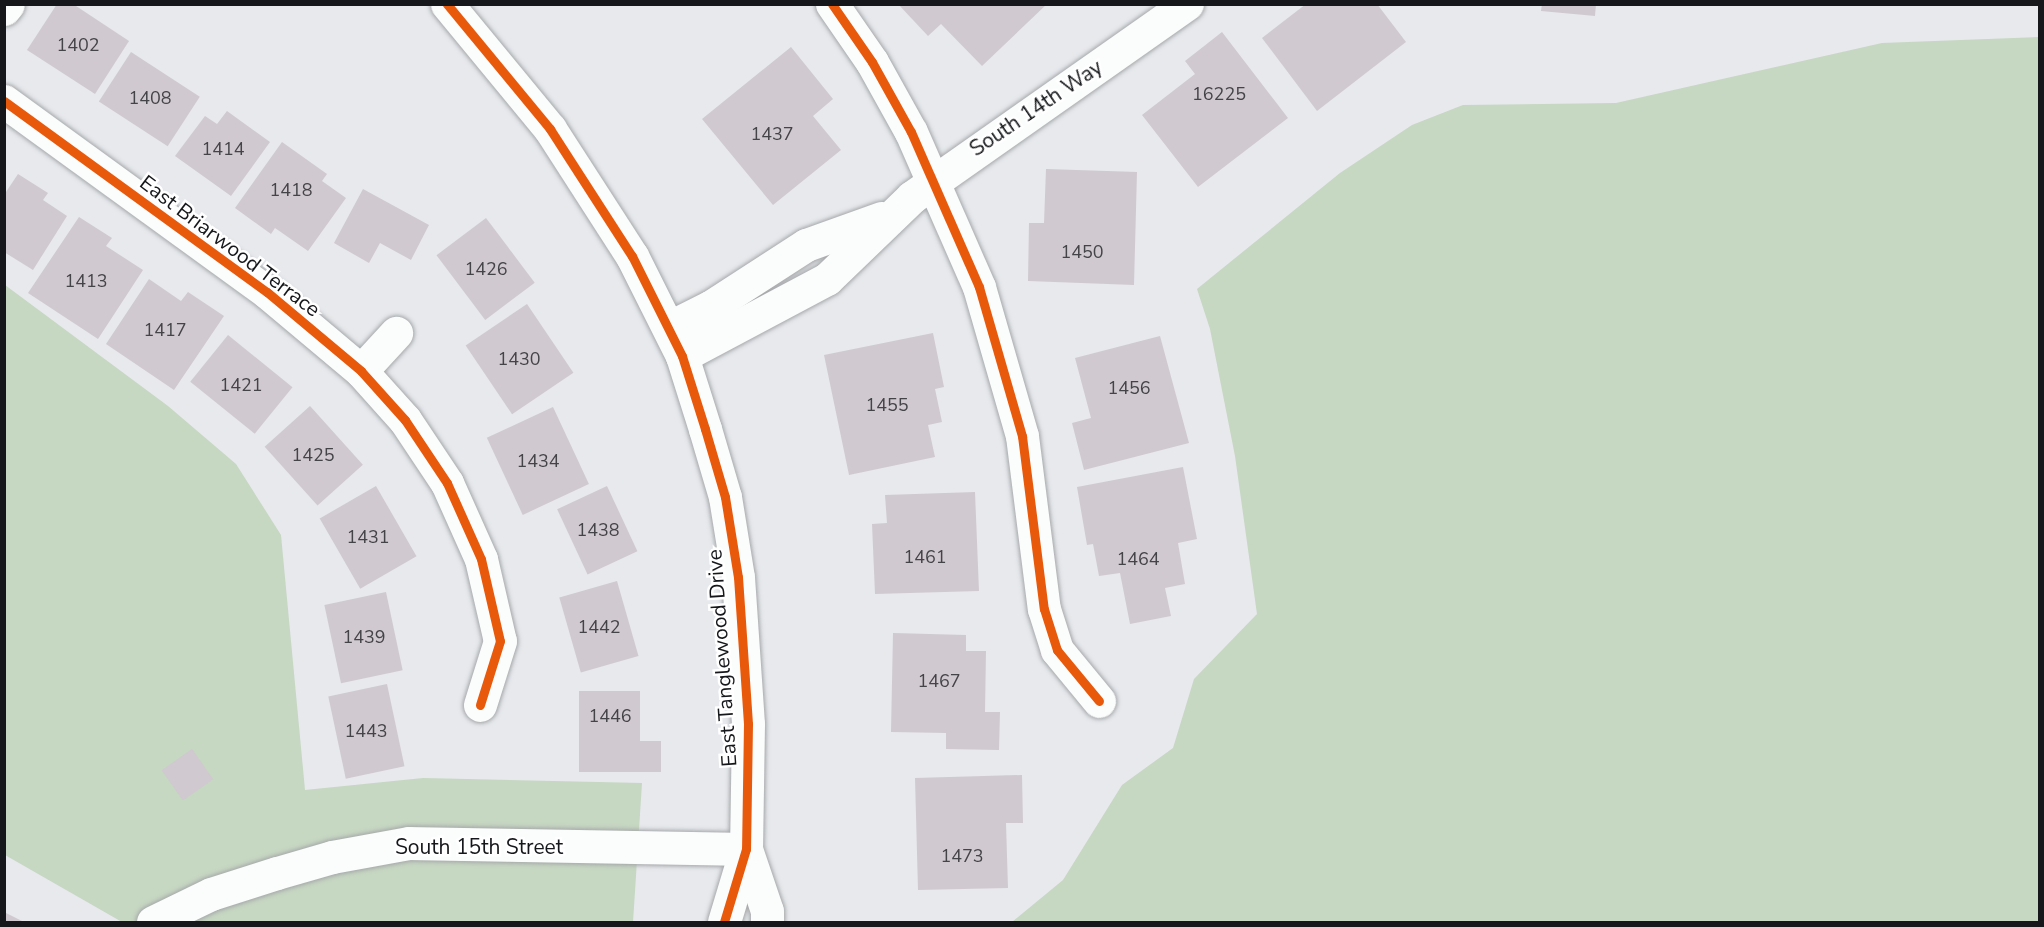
<!DOCTYPE html>
<style>
body{margin:0}
#map{position:relative;width:2044px;height:927px;overflow:hidden;background:#e7e9ed;font-family:"Nunito Sans",sans-serif}
div>[style]{position:absolute}
.green>*{inset:0;background:#c6d7c2}
.building>*{inset:0;background:#d0c9d0;transform-origin:0 0}
.roads{filter:drop-shadow(0 0 2px #a6a8aa) drop-shadow(0 0 2px #a6a8aa)}
.minor>*{height:33px;margin:-16.5px;padding:0 16.5px;transform-origin:16.5px;border-radius:16.5px;background:#fbfcfc}
.cycleway>*{height:9px;margin:-4.5px;padding:0 4.5px;transform-origin:4.5px;border-radius:4.5px;background:#e8590c}
span{translate:-50% -50%;white-space:nowrap;text-align:center;line-height:1.15;-webkit-text-stroke:5px #fff;paint-order:stroke}
.number-label{font-size:18px;color:#444448}
.number-label span{-webkit-text-stroke-width:0}
.street-label{font-size:21px;color:#16171a}
.frame{position:absolute;inset:0;border:6px solid #16171a;pointer-events:none}
</style>
<div id="map">
<div class="green">
<i style="clip-path:polygon(2039px 37px,2039px 922px,1012px 922px,1063px 880px,1122px 785px,1173px 748px,1194px 679px,1257px 614px,1235px 456px,1210px 329px,1197px 289px,1340px 173px,1412px 125px,1463px 105px,1616px 103px,1882px 43px)"></i>
<i style="clip-path:polygon(5px 285px,168px 406px,236px 464px,281px 535px,305px 790px,423px 778px,642px 783px,633px 922px,122px 922px,5px 855px)"></i>
</div>
<div class="building">
<i style="clip-path:polygon(57px 4px,73px 4px,129px 41px,95px 94px,27px 50px)"></i>
<i style="clip-path:polygon(898px 4px,1047px 4px,982px 66px,941px 24px,928px 36px)"></i>
<i style="clip-path:polygon(1306px 4px,1377px 4px,1406px 42px,1317px 111px,1262px 38px)"></i>
<i style="clip-path:polygon(1542px 4px,1596px 4px,1595px 16px,1541px 11px)"></i>
<i style="clip-path:polygon(1222px 32px,1288px 118px,1198px 187px,1142px 115px,1195px 74px,1185px 61px)"></i>
<i style="clip-path:polygon(791px 47px,833px 99px,813px 116px,841px 150px,773px 205px,702px 119px)"></i>
<i style="left:131px;top:52px;width:82px;height:59px;rotate:33deg"></i>
<i style="clip-path:polygon(227px 111px,270px 142px,231px 196px,175px 156px,205px 116px,217px 124px)"></i>
<i style="clip-path:polygon(282px 142px,327px 174px,322px 181px,346px 198px,308px 251px,275px 228px,271px 234px,235px 208px)"></i>
<i style="clip-path:polygon(1046px 169px,1137px 172px,1134px 285px,1028px 281px,1029px 223px,1044px 223px)"></i>
<i style="clip-path:polygon(18px 174px,48px 193px,43px 200px,67px 216px,33px 270px,4px 252px,4px 195px)"></i>
<i style="clip-path:polygon(363px 189px,429px 225px,411px 260px,380px 243px,369px 263px,334px 243px)"></i>
<i style="clip-path:polygon(79px 217px,112px 238px,106px 246px,143px 270px,98px 339px,28px 293px)"></i>
<i style="left:486px;top:218px;width:81px;height:62px;rotate:53deg"></i>
<i style="clip-path:polygon(149px 279px,181px 301px,188px 292px,224px 316px,174px 390px,106px 344px)"></i>
<i style="left:527px;top:304px;width:83px;height:74px;rotate:56deg"></i>
<i style="clip-path:polygon(933px 333px,944px 387px,935px 389px,942px 422px,928px 425px,935px 457px,849px 475px,824px 355px)"></i>
<i style="left:228px;top:335px;width:83px;height:60px;rotate:39deg"></i>
<i style="clip-path:polygon(1160px 336px,1189px 443px,1084px 470px,1072px 423px,1091px 418px,1075px 358px)"></i>
<i style="left:310px;top:406px;width:79px;height:61px;rotate:48deg"></i>
<i style="left:553px;top:407px;width:85px;height:73px;rotate:65deg"></i>
<i style="clip-path:polygon(1183px 467px,1197px 539px,1178px 543px,1185px 584px,1165px 588px,1171px 616px,1130px 624px,1120px 573px,1099px 576px,1093px 544px,1087px 545px,1077px 487px)"></i>
<i style="left:376px;top:486px;width:81px;height:65px;rotate:60deg"></i>
<i style="left:607px;top:486px;width:72px;height:55px;rotate:65deg"></i>
<i style="clip-path:polygon(975px 492px,979px 591px,875px 594px,872px 524px,887px 523px,885px 495px)"></i>
<i style="left:617px;top:581px;width:78px;height:60px;rotate:74deg"></i>
<i style="left:386px;top:592px;width:80px;height:63px;rotate:78deg"></i>
<i style="clip-path:polygon(893px 633px,966px 635px,966px 651px,986px 651px,985px 712px,1000px 712px,999px 750px,946px 749px,946px 733px,891px 732px)"></i>
<i style="left:387px;top:684px;width:84px;height:60px;rotate:78deg"></i>
<i style="clip-path:polygon(579px 691px,640px 691px,640px 741px,661px 741px,661px 772px,579px 772px)"></i>
<i style="left:192px;top:749px;width:37px;height:37px;rotate:55deg"></i>
<i style="clip-path:polygon(1022px 775px,1023px 823px,1006px 823px,1008px 888px,918px 890px,915px 778px)"></i>
<i style="clip-path:polygon(4px 912px,24px 922px,4px 922px)"></i>
</div>
<div class="roads">
<div class="minor">
<i style="left:447px;top:4px;width:162px;rotate:50.5deg"></i>
<i style="left:550px;top:129px;width:151px;rotate:57.2deg"></i>
<i style="left:632px;top:256px;width:112px;rotate:63.4deg"></i>
<i style="left:682px;top:356px;width:77px;rotate:72.5deg"></i>
<i style="left:705px;top:429px;width:71px;rotate:73.6deg"></i>
<i style="left:725px;top:497px;width:81px;rotate:80.8deg"></i>
<i style="left:738px;top:577px;width:147px;rotate:86.1deg"></i>
<i style="left:748px;top:724px;width:125px;rotate:90.9deg"></i>
<i style="left:746px;top:849px;width:76px;rotate:106.8deg"></i>
<i style="left:832px;top:4px;width:70px;rotate:55.4deg"></i>
<i style="left:872px;top:62px;width:80px;rotate:60.9deg"></i>
<i style="left:911px;top:132px;width:169px;rotate:66.3deg"></i>
<i style="left:979px;top:287px;width:155px;rotate:73.9deg"></i>
<i style="left:1022px;top:436px;width:174px;rotate:82.8deg"></i>
<i style="left:1044px;top:609px;width:43px;rotate:72.4deg"></i>
<i style="left:1057px;top:650px;width:66px;rotate:50.5deg"></i>
<i style="left:4px;top:9px;width:6px;rotate:-51deg"></i>
<i style="left:4px;top:101px;width:325px;rotate:36deg"></i>
<i style="left:267px;top:292px;width:123px;rotate:40deg"></i>
<i style="left:361px;top:371px;width:66px;rotate:48.1deg"></i>
<i style="left:405px;top:420px;width:76px;rotate:56.3deg"></i>
<i style="left:447px;top:483px;width:83px;rotate:65.9deg"></i>
<i style="left:481px;top:559px;width:84px;rotate:77deg"></i>
<i style="left:500px;top:641px;width:67px;rotate:107.4deg"></i>
<i style="left:670px;top:327px;width:45px;rotate:-26.6deg"></i>
<i style="left:710px;top:307px;width:114px;rotate:-32.9deg"></i>
<i style="left:806px;top:245px;width:80px;rotate:-19.8deg"></i>
<i style="left:682px;top:356px;width:164px;rotate:-28deg"></i>
<i style="left:827px;top:279px;width:118px;rotate:-44deg"></i>
<i style="left:912px;top:197px;width:336px;rotate:-35.1deg"></i>
<i style="left:361px;top:371px;width:52px;rotate:-47.4deg"></i>
<i style="left:746px;top:849px;width:65px;rotate:71.3deg"></i>
<i style="left:767px;top:911px;width:11px;rotate:90deg"></i>
<i style="left:153px;top:922px;width:64px;rotate:-25.8deg"></i>
<i style="left:211px;top:894px;width:69px;rotate:-17.7deg"></i>
<i style="left:277px;top:873px;width:57px;rotate:-16.2deg"></i>
<i style="left:332px;top:857px;width:78px;rotate:-10.3deg"></i>
<i style="left:409px;top:843px;width:337px;rotate:1deg"></i>
</div>
</div>
<div class="cycleway">
<i style="left:447px;top:4px;width:162px;rotate:50.5deg"></i>
<i style="left:550px;top:129px;width:151px;rotate:57.2deg"></i>
<i style="left:632px;top:256px;width:112px;rotate:63.4deg"></i>
<i style="left:682px;top:356px;width:77px;rotate:72.5deg"></i>
<i style="left:705px;top:429px;width:71px;rotate:73.6deg"></i>
<i style="left:725px;top:497px;width:81px;rotate:80.8deg"></i>
<i style="left:738px;top:577px;width:147px;rotate:86.1deg"></i>
<i style="left:748px;top:724px;width:125px;rotate:90.9deg"></i>
<i style="left:746px;top:849px;width:76px;rotate:106.8deg"></i>
<i style="left:832px;top:4px;width:70px;rotate:55.4deg"></i>
<i style="left:872px;top:62px;width:80px;rotate:60.9deg"></i>
<i style="left:911px;top:132px;width:169px;rotate:66.3deg"></i>
<i style="left:979px;top:287px;width:155px;rotate:73.9deg"></i>
<i style="left:1022px;top:436px;width:174px;rotate:82.8deg"></i>
<i style="left:1044px;top:609px;width:43px;rotate:72.4deg"></i>
<i style="left:1057px;top:650px;width:66px;rotate:50.5deg"></i>
<i style="left:4px;top:101px;width:325px;rotate:36deg"></i>
<i style="left:267px;top:292px;width:123px;rotate:40deg"></i>
<i style="left:361px;top:371px;width:66px;rotate:48.1deg"></i>
<i style="left:405px;top:420px;width:76px;rotate:56.3deg"></i>
<i style="left:447px;top:483px;width:83px;rotate:65.9deg"></i>
<i style="left:481px;top:559px;width:84px;rotate:77deg"></i>
<i style="left:500px;top:641px;width:67px;rotate:107.4deg"></i>
</div>
<div class="number-label">
<span style="left:78px;top:45px">1402</span>
<span style="left:1219px;top:94px">16225</span>
<span style="left:150px;top:98px">1408</span>
<span style="left:772px;top:134px">1437</span>
<span style="left:223px;top:149px">1414</span>
<span style="left:291px;top:190px">1418</span>
<span style="left:1082px;top:252px">1450</span>
<span style="left:486px;top:269px">1426</span>
<span style="left:86px;top:281px">1413</span>
<span style="left:165px;top:330px">1417</span>
<span style="left:519px;top:359px">1430</span>
<span style="left:241px;top:385px">1421</span>
<span style="left:1129px;top:388px">1456</span>
<span style="left:887px;top:405px">1455</span>
<span style="left:313px;top:455px">1425</span>
<span style="left:538px;top:461px">1434</span>
<span style="left:598px;top:530px">1438</span>
<span style="left:368px;top:537px">1431</span>
<span style="left:925px;top:557px">1461</span>
<span style="left:1138px;top:559px">1464</span>
<span style="left:599px;top:627px">1442</span>
<span style="left:364px;top:637px">1439</span>
<span style="left:939px;top:681px">1467</span>
<span style="left:610px;top:716px">1446</span>
<span style="left:366px;top:731px">1443</span>
<span style="left:962px;top:856px">1473</span>
</div>
<div class="street-label">
<span style="left:1036px;top:108px;rotate:-34deg">South 14th Way</span>
<span style="left:230px;top:246px;rotate:37deg">East Briarwood Terrace</span>
<span style="left:722px;top:658px;rotate:-94deg">East Tanglewood Drive</span>
<span style="left:479px;top:847px">South 15th Street</span>
</div>
<div class="frame"></div>
</div>
